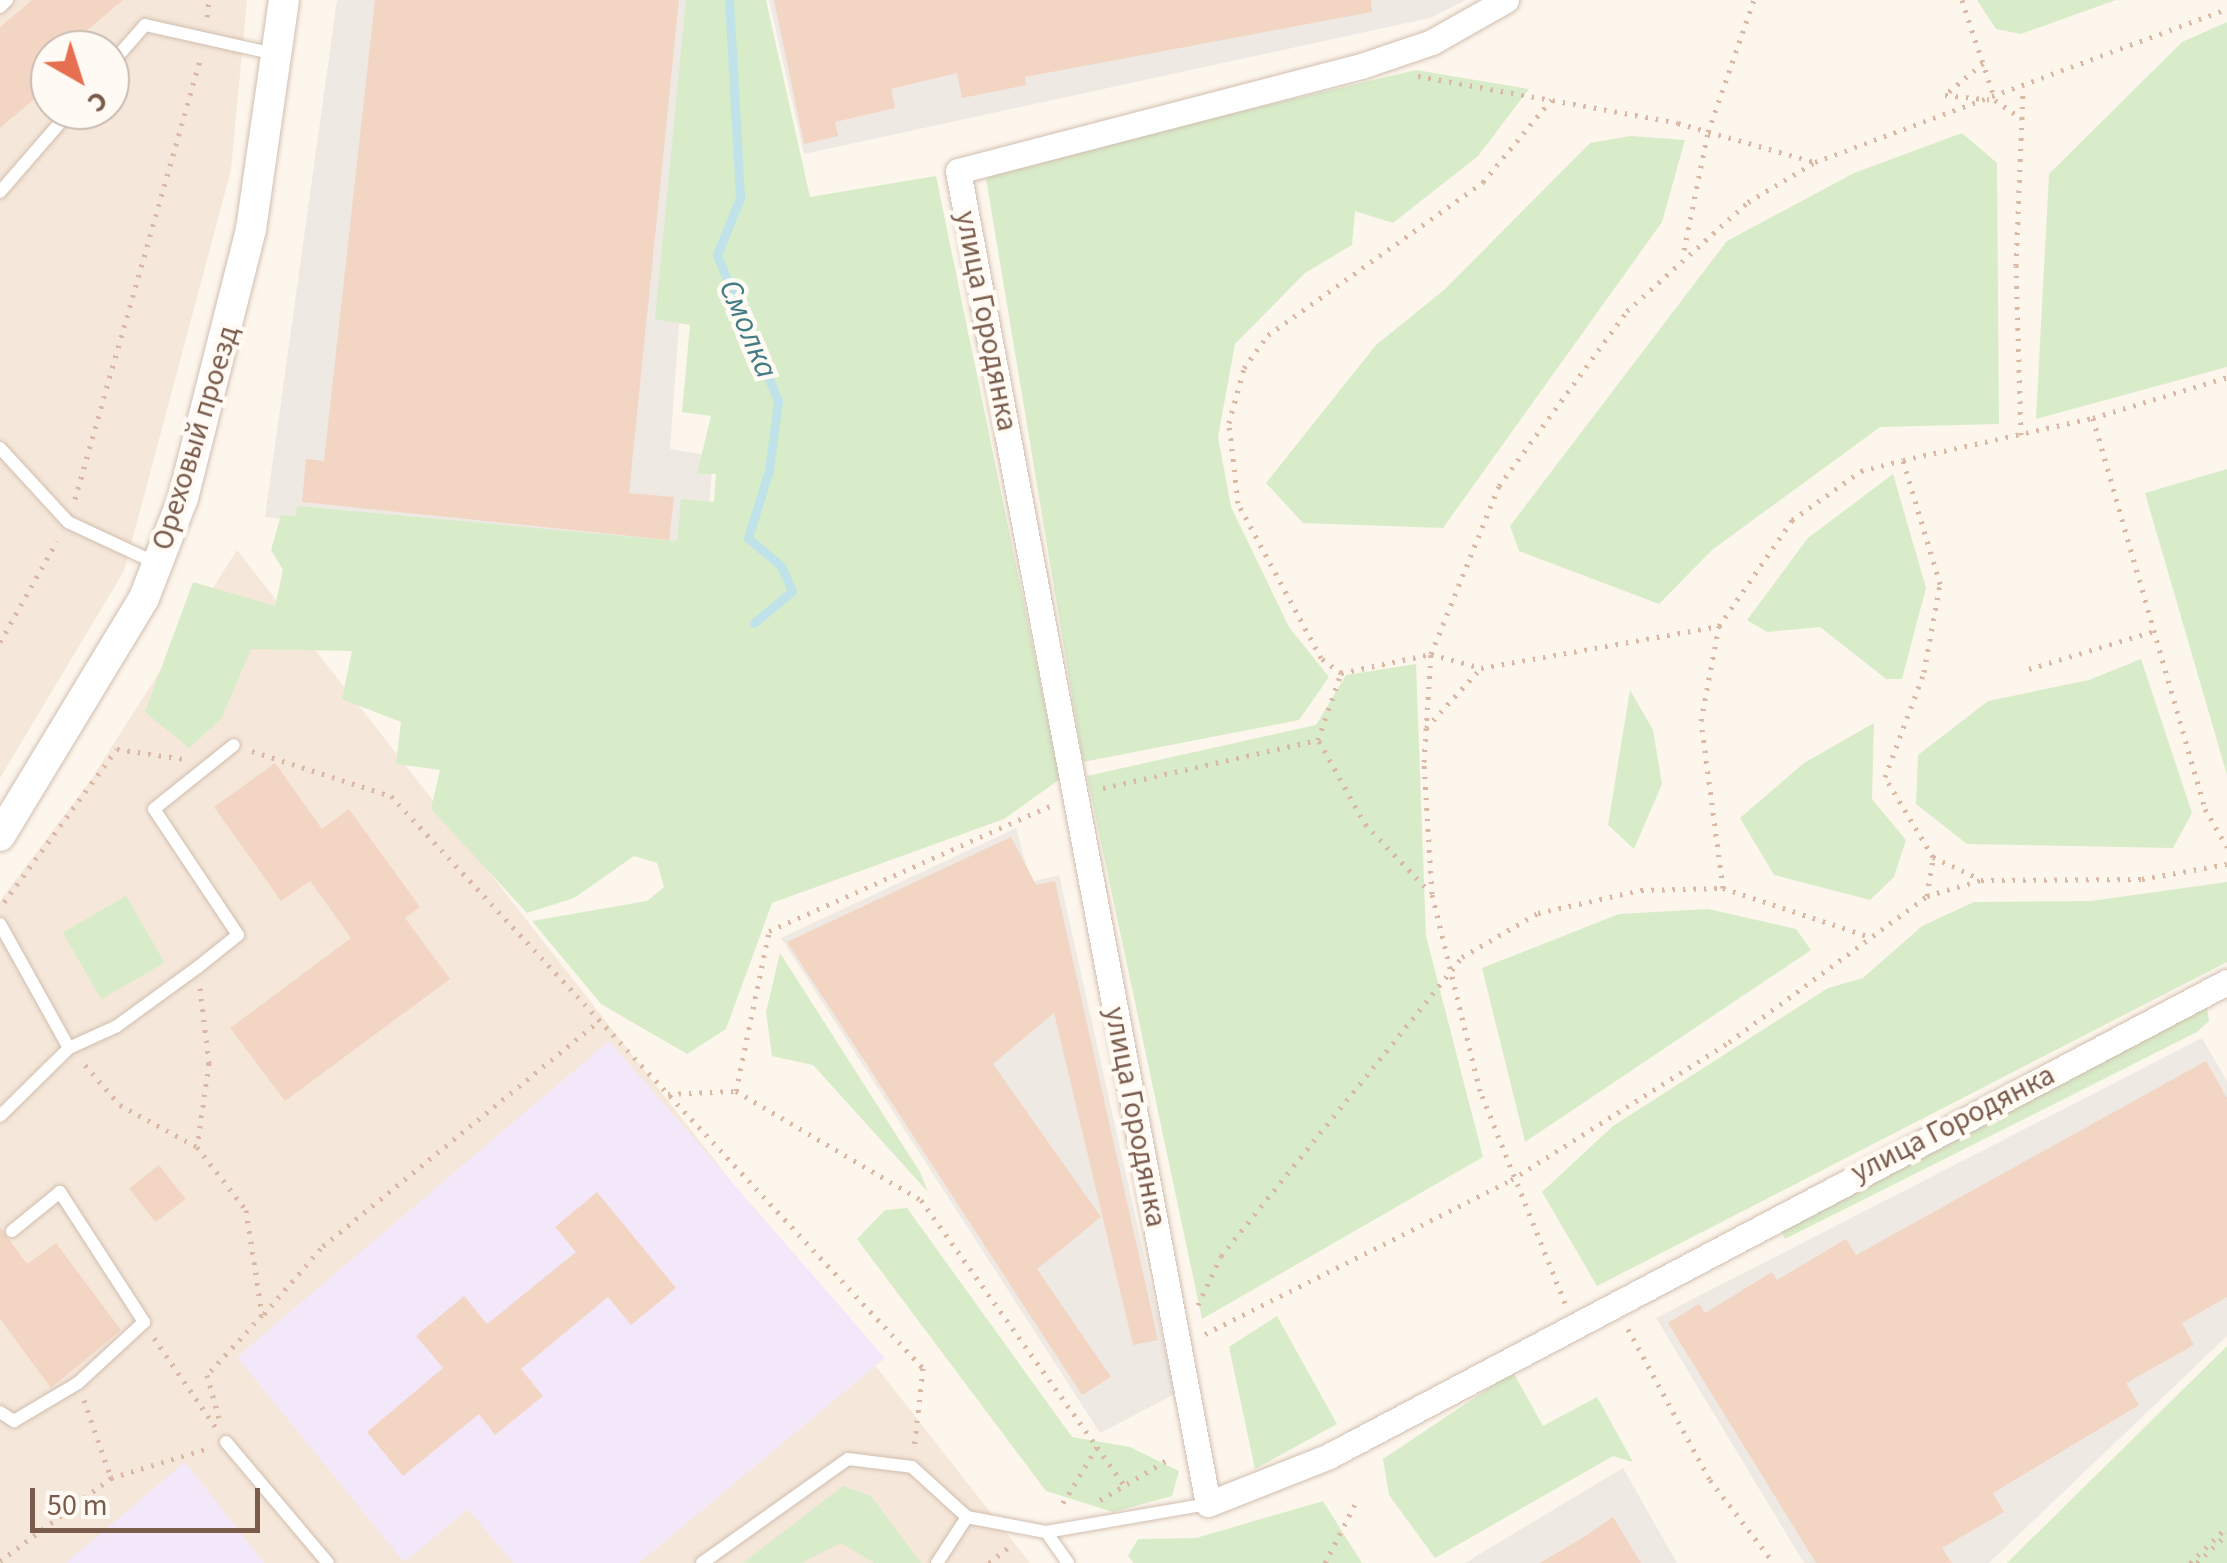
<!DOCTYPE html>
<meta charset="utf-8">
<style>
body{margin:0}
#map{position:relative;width:2227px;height:1563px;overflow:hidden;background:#fdf6ec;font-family:"Source Sans 3",sans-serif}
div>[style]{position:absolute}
.residential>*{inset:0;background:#f5e8da}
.industrial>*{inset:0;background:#efe9e4}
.education>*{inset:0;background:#f3e8fa}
.green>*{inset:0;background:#d8ecc9;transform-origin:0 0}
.stream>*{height:9px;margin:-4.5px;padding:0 4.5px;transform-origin:4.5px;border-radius:4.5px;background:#bfe3e8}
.building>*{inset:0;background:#f3d5c3;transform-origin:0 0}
.path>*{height:5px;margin-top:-2.5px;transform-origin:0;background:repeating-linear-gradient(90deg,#d9b8a5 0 2.5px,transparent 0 10.5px)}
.roads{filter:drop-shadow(0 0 2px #d1beb0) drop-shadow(0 0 2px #d1beb0)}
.service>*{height:12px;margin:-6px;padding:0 6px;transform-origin:6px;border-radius:6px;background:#fff}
.minor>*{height:25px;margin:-12.5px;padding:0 12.5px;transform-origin:12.5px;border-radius:12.5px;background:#fff}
.tertiary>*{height:30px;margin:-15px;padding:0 15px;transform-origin:15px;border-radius:15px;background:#fff}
span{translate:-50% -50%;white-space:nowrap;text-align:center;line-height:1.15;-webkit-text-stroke:9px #fffaf3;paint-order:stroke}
.street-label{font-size:30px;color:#7a5c4d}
.water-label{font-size:32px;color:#437c86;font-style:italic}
.north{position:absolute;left:30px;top:30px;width:100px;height:100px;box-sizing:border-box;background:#fffaf3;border:2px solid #cabbb1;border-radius:50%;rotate:141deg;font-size:28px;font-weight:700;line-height:40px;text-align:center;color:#7a5c4d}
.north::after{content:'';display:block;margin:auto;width:35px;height:45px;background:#e76f51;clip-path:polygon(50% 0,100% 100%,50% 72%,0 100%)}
.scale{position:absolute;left:30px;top:1488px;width:230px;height:45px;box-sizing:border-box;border:5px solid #7a5c4d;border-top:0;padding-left:12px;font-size:30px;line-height:35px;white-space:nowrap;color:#7a5c4d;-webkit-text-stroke:8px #fffaf3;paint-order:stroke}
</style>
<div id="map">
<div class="residential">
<i style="clip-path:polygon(evenodd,0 0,247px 0,231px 170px,124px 571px,0 778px,0 0,50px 50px,110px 50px,110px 110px,50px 110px,50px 50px)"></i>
<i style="clip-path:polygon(237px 550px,1030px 1563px,0 1563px,0 901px,90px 781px)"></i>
</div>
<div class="industrial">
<i style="clip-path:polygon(337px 0,703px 0,670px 449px,713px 456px,704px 573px,265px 517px)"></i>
<i style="clip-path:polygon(769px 0,1466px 0,1430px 18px,804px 154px)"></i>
<i style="clip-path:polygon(1016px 828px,1031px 882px,1059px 875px,1175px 1394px,1100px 1433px,781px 938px)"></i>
<i style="clip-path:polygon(2202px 1038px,2227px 1081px,2227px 1336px,1989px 1563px,1804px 1563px,1656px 1318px)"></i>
<i style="clip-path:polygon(1623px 1468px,1677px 1563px,1465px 1563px)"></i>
</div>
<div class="education">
<i style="clip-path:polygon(609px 1041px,885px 1358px,639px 1563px,513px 1563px,468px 1509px,404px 1562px,237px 1357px)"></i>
<i style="clip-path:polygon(185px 1462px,264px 1563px,66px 1563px)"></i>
</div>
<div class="green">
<i style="clip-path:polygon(686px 0,766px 0,810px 197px,936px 176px,1060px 779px,1004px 819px,772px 903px,726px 1029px,687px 1054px,601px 1004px,532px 921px,647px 901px,664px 887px,657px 863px,634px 856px,574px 898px,527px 913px,431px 809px,440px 770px,396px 764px,401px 722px,342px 699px,352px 651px,251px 649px,221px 719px,189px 748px,145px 712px,193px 582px,275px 606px,283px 570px,271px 550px,281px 515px,296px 516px,297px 506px,677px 541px,681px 499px,714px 502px,716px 474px,697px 474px,711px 416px,682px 412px,690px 325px,655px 319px)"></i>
<i style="clip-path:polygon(1977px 0,2116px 0,2021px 34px,1996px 29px)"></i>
<i style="clip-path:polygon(2227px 22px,2227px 367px,2036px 419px,2049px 174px,2182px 42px)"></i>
<i style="clip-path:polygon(1416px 70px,1529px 89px,1478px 156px,1393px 223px,1355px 211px,1352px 245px,1305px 273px,1235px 344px,1218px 437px,1231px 507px,1289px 627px,1329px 677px,1299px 720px,1083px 762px,985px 172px)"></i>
<i style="clip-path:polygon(1962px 133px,1997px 163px,1999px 424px,1880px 427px,1712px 550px,1659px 604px,1519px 551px,1510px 526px,1727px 241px,1854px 173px)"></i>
<i style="clip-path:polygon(1631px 136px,1685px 140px,1662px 222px,1443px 528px,1303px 523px,1266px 483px,1376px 345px,1444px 290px,1590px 143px)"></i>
<i style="clip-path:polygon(2227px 469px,2227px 775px,2145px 493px)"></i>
<i style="clip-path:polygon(1893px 474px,1926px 588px,1902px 679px,1886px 679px,1820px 627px,1767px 632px,1747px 620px,1808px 538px)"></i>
<i style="clip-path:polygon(2141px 659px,2192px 813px,2173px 848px,1967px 844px,1916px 804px,1918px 755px,1988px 701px,2089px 680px)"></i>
<i style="clip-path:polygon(1416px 664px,1426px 936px,1483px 1157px,1202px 1319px,1087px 776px,1316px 725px,1346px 675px)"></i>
<i style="clip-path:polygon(1630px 690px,1653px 730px,1662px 784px,1634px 849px,1608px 825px)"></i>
<i style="clip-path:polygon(1874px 723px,1872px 799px,1906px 840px,1894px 877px,1870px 900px,1774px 875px,1740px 818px,1804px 763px)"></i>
<i style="clip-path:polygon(2227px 882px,2227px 962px,1597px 1286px,1542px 1192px,1613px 1126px,1828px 988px,1863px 978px,1922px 926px,1974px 902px,2091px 901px)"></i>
<i style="left:126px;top:896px;width:77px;height:73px;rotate:60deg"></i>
<i style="clip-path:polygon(1708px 909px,1796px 929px,1811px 950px,1525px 1142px,1482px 968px,1619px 914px)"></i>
<i style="clip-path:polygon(780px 953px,920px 1172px,928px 1192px,813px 1065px,772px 1056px,766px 1012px)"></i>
<i style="clip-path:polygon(2207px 1007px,2209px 1021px,2197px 1032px,1785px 1239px,1780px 1228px)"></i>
<i style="clip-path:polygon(907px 1208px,1072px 1437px,1130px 1447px,1179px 1471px,1172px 1496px,1113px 1512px,1046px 1491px,857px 1239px,885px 1210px)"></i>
<i style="clip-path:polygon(1277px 1316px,1337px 1424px,1255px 1469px,1229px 1347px)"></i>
<i style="clip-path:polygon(2227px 1346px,2227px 1563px,2007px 1563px)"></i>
<i style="clip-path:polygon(1513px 1372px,1543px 1426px,1597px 1397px,1633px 1462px,1613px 1456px,1435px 1558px,1389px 1495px,1383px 1459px)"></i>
<i style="clip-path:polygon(843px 1486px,871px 1496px,921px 1563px,874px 1563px,841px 1543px,801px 1563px,743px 1563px)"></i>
<i style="clip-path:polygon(1323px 1501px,1362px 1563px,1134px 1563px,1128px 1556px,1138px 1539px,1196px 1538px)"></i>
</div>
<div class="stream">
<i style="left:729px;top:0;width:198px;rotate:86.8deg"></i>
<i style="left:740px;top:198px;width:61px;rotate:112deg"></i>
<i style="left:717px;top:255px;width:158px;rotate:67.3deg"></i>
<i style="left:778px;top:401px;width:70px;rotate:97.4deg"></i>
<i style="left:769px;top:470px;width:71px;rotate:107.2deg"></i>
<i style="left:748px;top:538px;width:43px;rotate:40.3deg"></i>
<i style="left:781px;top:566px;width:27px;rotate:66deg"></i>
<i style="left:792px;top:591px;width:50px;rotate:139.9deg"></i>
</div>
<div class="building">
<i style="clip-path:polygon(32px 0,123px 0,64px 50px,50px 50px,50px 86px,0 128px,0 27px)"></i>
<i style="clip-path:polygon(375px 0,679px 0,629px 493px,674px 497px,669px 540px,302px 502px,306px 459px,324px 461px)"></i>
<i style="clip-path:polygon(774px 0,1371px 0,1372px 12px,1025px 77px,1026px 85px,962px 98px,957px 73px,891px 89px,895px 108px,835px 122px,838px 136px,804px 144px)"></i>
<i style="clip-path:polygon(275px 763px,322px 829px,349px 809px,420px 907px,405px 918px,450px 979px,285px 1101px,230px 1028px,351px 938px,310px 881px,281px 901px,214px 807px)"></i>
<i style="clip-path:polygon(1011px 837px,1036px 885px,1055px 881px,1158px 1340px,1133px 1345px,1054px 1013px,993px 1064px,1101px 1217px,1037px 1269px,1111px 1377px,1082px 1395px,787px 942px)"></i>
<i style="clip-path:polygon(2206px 1061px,2227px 1098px,2227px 1297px,2182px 1323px,2194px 1345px,2126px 1383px,2139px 1405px,1993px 1493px,2004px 1512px,1942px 1548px,1952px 1563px,1816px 1563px,1668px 1323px,1699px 1304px,1705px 1313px,1772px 1272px,1777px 1280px,1846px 1239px,1856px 1255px)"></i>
<i style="left:159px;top:1165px;width:43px;height:38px;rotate:52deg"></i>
<i style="clip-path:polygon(597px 1192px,676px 1288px,631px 1325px,608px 1297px,521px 1369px,543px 1396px,495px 1435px,479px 1414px,403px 1476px,367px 1432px,443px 1368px,416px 1336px,464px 1296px,487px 1324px,576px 1252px,555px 1227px)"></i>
<i style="clip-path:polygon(0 1227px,27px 1264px,56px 1243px,121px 1330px,51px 1388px,0 1319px)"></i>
<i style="clip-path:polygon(1613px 1517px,1641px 1563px,1540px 1563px,1584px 1537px)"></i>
</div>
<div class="path">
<i style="left:1962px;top:0;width:105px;rotate:71.7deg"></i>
<i style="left:207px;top:17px;width:17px;rotate:-83deg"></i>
<i style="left:1983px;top:63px;width:50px;rotate:139.9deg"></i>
<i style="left:1945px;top:95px;width:50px;rotate:5.7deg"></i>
<i style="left:1995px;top:100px;width:32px;rotate:35deg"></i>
<i style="left:1418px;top:76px;width:264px;rotate:10.2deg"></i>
<i style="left:1678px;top:123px;width:142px;rotate:15.9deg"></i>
<i style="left:1684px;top:250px;width:120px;rotate:-78.5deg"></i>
<i style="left:1708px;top:132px;width:140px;rotate:-70.8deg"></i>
<i style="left:2093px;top:418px;width:140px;rotate:-17deg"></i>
<i style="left:2021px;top:435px;width:169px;rotate:-91.7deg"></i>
<i style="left:2016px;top:266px;width:176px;rotate:-87.7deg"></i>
<i style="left:75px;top:499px;width:460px;rotate:-74.1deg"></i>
<i style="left:0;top:642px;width:116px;rotate:-60.6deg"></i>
<i style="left:2029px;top:669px;width:131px;rotate:-16.9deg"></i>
<i style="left:1341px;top:673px;width:25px;rotate:-143deg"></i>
<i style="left:1321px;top:658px;width:176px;rotate:-118.2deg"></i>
<i style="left:1238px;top:503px;width:81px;rotate:-96.4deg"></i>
<i style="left:1229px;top:423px;width:57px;rotate:-74.7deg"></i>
<i style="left:1244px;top:368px;width:41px;rotate:-54deg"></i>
<i style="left:1268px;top:335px;width:264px;rotate:-35.4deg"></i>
<i style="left:1483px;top:182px;width:107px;rotate:-50.3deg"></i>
<i style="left:1426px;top:728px;width:81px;rotate:-47.5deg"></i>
<i style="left:1319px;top:741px;width:95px;rotate:61deg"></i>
<i style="left:1365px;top:824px;width:94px;rotate:46.3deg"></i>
<i style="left:252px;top:751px;width:146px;rotate:17.9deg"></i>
<i style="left:391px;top:796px;width:781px;rotate:47.08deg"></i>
<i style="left:923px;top:1368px;width:81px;rotate:96.3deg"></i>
<i style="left:1103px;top:788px;width:220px;rotate:-12.6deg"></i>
<i style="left:1318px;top:740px;width:71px;rotate:-71.1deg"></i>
<i style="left:1341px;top:673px;width:92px;rotate:-11.9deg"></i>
<i style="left:1431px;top:654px;width:52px;rotate:15.6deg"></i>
<i style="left:1481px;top:668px;width:242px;rotate:-10deg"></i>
<i style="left:1933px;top:857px;width:52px;rotate:25.1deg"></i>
<i style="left:1723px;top:888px;width:155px;rotate:18.4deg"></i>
<i style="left:1927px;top:896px;width:56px;rotate:-16.5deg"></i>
<i style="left:1981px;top:880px;width:161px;rotate:-0.4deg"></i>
<i style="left:2142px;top:879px;width:86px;rotate:-10deg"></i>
<i style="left:4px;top:902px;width:190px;rotate:-53.6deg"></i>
<i style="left:117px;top:749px;width:68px;rotate:8.5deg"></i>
<i style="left:200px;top:988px;width:76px;rotate:83.2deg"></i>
<i style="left:209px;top:1063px;width:85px;rotate:98.1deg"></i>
<i style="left:197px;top:1147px;width:80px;rotate:52.1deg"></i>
<i style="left:246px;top:1210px;width:106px;rotate:81.3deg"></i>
<i style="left:262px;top:1315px;width:81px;rotate:132.5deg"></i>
<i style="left:207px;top:1375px;width:52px;rotate:74.4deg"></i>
<i style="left:85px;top:1065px;width:53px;rotate:48.8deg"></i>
<i style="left:120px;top:1105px;width:88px;rotate:28.6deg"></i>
<i style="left:736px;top:1091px;width:163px;rotate:-78.3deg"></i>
<i style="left:769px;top:931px;width:308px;rotate:-24deg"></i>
<i style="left:668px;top:1094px;width:68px;rotate:-2.5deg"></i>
<i style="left:736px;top:1091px;width:215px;rotate:30.5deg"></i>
<i style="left:921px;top:1200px;width:303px;rotate:54.5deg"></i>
<i style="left:1097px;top:1447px;width:71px;rotate:121.2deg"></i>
<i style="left:1565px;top:1303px;width:228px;rotate:-111.8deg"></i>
<i style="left:1480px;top:1091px;width:203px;rotate:-103.7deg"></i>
<i style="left:1432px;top:894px;width:132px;rotate:-93.5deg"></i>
<i style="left:1424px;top:762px;width:108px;rotate:-86.3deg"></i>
<i style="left:1431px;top:654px;width:181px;rotate:-68deg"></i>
<i style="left:1499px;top:486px;width:217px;rotate:-53.8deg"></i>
<i style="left:1627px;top:311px;width:163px;rotate:-42deg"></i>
<i style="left:1748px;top:202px;width:78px;rotate:-30.8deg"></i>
<i style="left:1815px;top:162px;width:439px;rotate:-20.4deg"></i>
<i style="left:1198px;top:1305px;width:54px;rotate:-64.9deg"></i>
<i style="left:1221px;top:1256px;width:384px;rotate:-51.1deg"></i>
<i style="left:1462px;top:957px;width:88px;rotate:-30.1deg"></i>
<i style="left:1538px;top:913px;width:106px;rotate:-12.6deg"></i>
<i style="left:1641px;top:890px;width:82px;rotate:-1.4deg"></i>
<i style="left:1723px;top:888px;width:168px;rotate:-97.5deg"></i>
<i style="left:1701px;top:721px;width:97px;rotate:-79.3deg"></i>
<i style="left:1719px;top:626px;width:129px;rotate:-55.4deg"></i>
<i style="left:1792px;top:520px;width:85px;rotate:-35.4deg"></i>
<i style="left:1861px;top:471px;width:43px;rotate:-14.7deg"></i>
<i style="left:264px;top:1314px;width:90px;rotate:-49.1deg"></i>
<i style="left:323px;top:1246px;width:357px;rotate:-39.2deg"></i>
<i style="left:1628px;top:1329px;width:172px;rotate:61.5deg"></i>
<i style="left:1710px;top:1480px;width:105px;rotate:52.4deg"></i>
<i style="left:1205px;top:1334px;width:343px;rotate:-26.7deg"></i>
<i style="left:1511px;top:1180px;width:258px;rotate:-32.3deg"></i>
<i style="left:1729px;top:1042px;width:246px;rotate:-36.4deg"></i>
<i style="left:1927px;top:896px;width:39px;rotate:-81deg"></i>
<i style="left:1933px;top:857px;width:93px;rotate:-121deg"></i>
<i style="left:1885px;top:777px;width:112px;rotate:-69.6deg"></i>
<i style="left:1924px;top:672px;width:89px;rotate:-79.7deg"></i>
<i style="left:1940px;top:584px;width:129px;rotate:-106.6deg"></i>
<i style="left:1903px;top:460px;width:195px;rotate:-12.5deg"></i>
<i style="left:2093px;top:418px;width:407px;rotate:74deg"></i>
<i style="left:2205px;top:809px;width:44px;rotate:59.9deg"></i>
<i style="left:154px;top:1338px;width:109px;rotate:55.4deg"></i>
<i style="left:84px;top:1400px;width:83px;rotate:70.9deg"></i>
<i style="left:1097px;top:1447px;width:47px;rotate:54.6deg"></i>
<i style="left:1100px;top:1500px;width:84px;rotate:-30.8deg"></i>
<i style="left:0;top:1561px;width:139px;rotate:-36.8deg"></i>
<i style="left:111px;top:1478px;width:102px;rotate:-17deg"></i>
<i style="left:989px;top:1563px;width:26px;rotate:-39deg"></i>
<i style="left:1325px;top:1563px;width:66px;rotate:-63deg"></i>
<i style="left:2190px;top:1563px;width:52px;rotate:-44.2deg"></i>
<i style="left:2197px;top:1563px;width:42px;rotate:-44deg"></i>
</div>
<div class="roads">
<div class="service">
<i style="left:0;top:7px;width:10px;rotate:-45deg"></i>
<i style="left:110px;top:65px;width:53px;rotate:-48.8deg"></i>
<i style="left:145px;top:25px;width:133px;rotate:12.6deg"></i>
<i style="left:0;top:192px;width:108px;rotate:-49.1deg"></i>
<i style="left:0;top:448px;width:100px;rotate:47.4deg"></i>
<i style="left:68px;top:522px;width:97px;rotate:25deg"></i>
<i style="left:0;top:924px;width:142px;rotate:60.9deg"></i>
<i style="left:69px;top:1048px;width:53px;rotate:-24.6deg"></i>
<i style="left:117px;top:1026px;width:100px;rotate:-36.1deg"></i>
<i style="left:198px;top:967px;width:51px;rotate:-38.7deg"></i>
<i style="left:238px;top:935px;width:151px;rotate:-123.7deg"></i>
<i style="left:154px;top:809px;width:102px;rotate:-38.7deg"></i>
<i style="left:0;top:1116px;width:97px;rotate:-44.6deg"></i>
<i style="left:0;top:1412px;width:17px;rotate:33deg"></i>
<i style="left:14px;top:1421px;width:74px;rotate:-30.7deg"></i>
<i style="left:78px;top:1383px;width:90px;rotate:-42.7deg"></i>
<i style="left:144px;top:1322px;width:155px;rotate:-122.9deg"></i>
<i style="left:60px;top:1192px;width:62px;rotate:140.9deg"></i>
<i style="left:226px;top:1442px;width:158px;rotate:49.9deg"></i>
<i style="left:702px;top:1563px;width:179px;rotate:-35.5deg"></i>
<i style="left:848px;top:1459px;width:64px;rotate:7.1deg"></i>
<i style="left:912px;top:1467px;width:74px;rotate:42.3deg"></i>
<i style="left:967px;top:1517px;width:80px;rotate:10.8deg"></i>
<i style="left:937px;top:1563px;width:55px;rotate:-56.9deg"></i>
<i style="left:1068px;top:1563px;width:38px;rotate:-125deg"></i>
<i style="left:1046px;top:1532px;width:164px;rotate:-9.8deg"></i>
</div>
<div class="minor">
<i style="left:1506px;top:0;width:85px;rotate:150.4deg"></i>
<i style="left:1432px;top:42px;width:75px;rotate:161.3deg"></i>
<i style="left:1361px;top:66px;width:416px;rotate:165.4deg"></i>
<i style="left:958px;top:171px;width:1356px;rotate:79.38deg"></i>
<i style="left:1208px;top:1504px;width:130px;rotate:-21.6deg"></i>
<i style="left:1329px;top:1456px;width:1015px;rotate:-27.83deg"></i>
</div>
<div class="tertiary">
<i style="left:0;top:836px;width:278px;rotate:-58.8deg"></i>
<i style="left:144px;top:598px;width:107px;rotate:-68.7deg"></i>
<i style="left:183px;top:498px;width:277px;rotate:-75.8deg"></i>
<i style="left:251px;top:229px;width:231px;rotate:-81.8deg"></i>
</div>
</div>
<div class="street-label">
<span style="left:986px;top:321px;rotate:79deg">улица Городянка</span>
<span style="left:196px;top:438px;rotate:-73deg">Ореховый проезд</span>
<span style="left:1135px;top:1117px;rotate:79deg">улица Городянка</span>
<span style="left:1953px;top:1124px;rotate:-27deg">улица Городянка</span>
</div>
<div class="water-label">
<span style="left:748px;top:329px;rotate:67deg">Смолка</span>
</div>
<div class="north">С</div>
<div class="scale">50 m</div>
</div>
